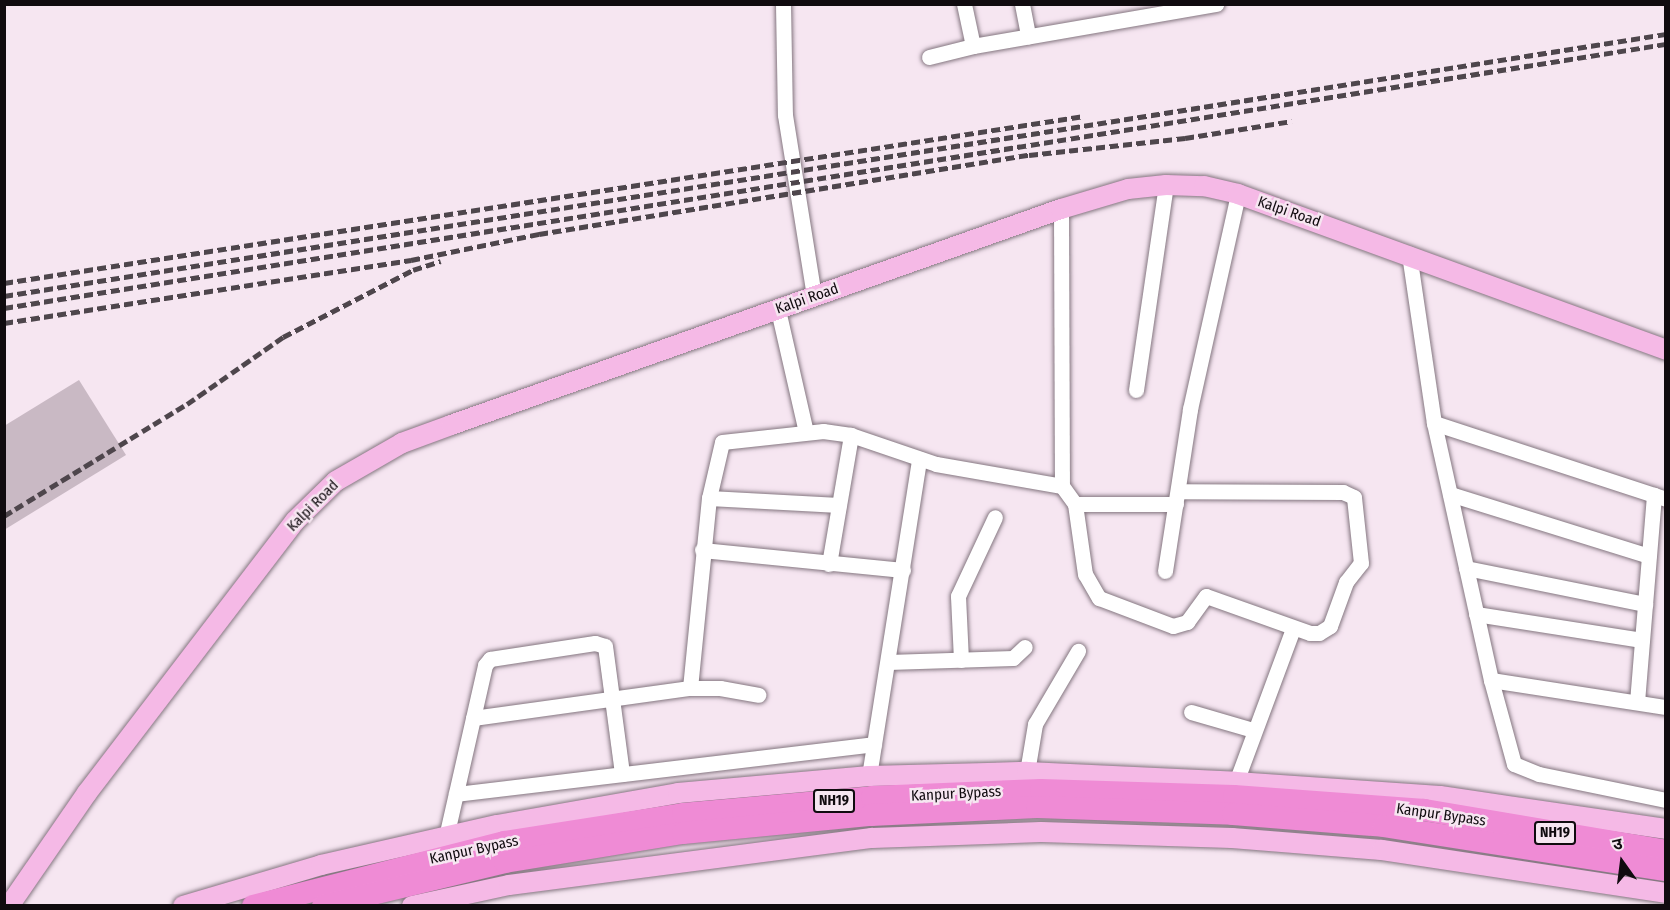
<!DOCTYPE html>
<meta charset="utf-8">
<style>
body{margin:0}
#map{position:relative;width:1670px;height:910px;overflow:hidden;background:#f6e6f1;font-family:"Fira Sans Condensed","Noto Sans Devanagari",sans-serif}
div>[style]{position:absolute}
.building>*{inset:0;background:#c9b9c4}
.roads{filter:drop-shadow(0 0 2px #847680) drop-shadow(0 0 2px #847680)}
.minor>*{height:15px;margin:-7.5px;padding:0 7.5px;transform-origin:7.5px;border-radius:7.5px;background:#fff}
.major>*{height:20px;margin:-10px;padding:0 10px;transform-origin:10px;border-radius:10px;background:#f5b9e6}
.highway>*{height:22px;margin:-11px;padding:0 11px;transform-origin:11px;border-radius:11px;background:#ef8bd5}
.rail>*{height:4.5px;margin-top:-2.25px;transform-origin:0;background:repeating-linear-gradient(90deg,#4e464c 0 9px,transparent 0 13.5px)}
span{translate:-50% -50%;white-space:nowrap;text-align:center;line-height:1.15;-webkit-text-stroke:5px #f6e6f1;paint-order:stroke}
.shield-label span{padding:2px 4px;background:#f6e6f1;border:2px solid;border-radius:4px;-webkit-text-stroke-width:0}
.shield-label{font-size:14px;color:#100b0f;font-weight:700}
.street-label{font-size:15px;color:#100b0f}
.frame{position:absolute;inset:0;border:6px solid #100b0f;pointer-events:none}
.north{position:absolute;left:1592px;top:832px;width:60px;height:60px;-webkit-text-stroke:4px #f6e6f1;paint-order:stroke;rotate:346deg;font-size:16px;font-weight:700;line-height:24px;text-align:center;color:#100b0f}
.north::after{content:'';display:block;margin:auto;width:21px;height:27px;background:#100b0f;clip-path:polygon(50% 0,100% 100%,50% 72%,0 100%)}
</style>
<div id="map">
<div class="building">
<i style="clip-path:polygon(79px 380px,126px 455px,4px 530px,4px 426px)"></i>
</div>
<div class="roads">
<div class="minor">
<i style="left:783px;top:4px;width:111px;rotate:89deg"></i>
<i style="left:785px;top:115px;width:184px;rotate:80.9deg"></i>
<i style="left:964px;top:4px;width:43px;rotate:77.9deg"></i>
<i style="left:973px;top:46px;width:247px;rotate:-9.8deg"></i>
<i style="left:1022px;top:4px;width:33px;rotate:79deg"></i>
<i style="left:929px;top:57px;width:45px;rotate:-14deg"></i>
<i style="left:1061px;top:209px;width:277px;rotate:89.8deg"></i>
<i style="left:1409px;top:254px;width:171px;rotate:81.6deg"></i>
<i style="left:1434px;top:423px;width:263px;rotate:77.5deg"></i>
<i style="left:1491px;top:680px;width:87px;rotate:74.7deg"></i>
<i style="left:1514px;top:764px;width:27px;rotate:22deg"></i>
<i style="left:1539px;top:774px;width:130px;rotate:11.6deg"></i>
<i style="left:778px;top:310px;width:125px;rotate:77.1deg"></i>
<i style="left:1136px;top:390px;width:207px;rotate:-81.7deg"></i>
<i style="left:1434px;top:423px;width:244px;rotate:18.1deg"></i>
<i style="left:1450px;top:494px;width:208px;rotate:17.3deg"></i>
<i style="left:709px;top:498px;width:130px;rotate:3.1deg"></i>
<i style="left:1075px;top:504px;width:101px"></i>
<i style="left:702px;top:550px;width:202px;rotate:5.7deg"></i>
<i style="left:829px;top:564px;width:131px;rotate:-80.3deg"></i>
<i style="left:1466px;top:568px;width:183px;rotate:11.4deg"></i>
<i style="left:1165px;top:571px;width:164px;rotate:-81.2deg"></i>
<i style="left:1190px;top:409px;width:220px;rotate:-77.4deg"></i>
<i style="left:1476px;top:614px;width:168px;rotate:8.9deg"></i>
<i style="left:961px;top:660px;width:64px;rotate:-92.7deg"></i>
<i style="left:958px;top:596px;width:87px;rotate:-64.9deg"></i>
<i style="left:888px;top:662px;width:125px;rotate:-1.8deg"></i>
<i style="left:1013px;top:658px;width:16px;rotate:-43deg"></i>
<i style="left:1491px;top:680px;width:177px;rotate:8.8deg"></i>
<i style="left:690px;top:688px;width:191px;rotate:-84.3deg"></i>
<i style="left:709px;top:498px;width:57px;rotate:-76.9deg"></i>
<i style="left:722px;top:442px;width:102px;rotate:-6.2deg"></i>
<i style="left:823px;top:431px;width:28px;rotate:8deg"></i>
<i style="left:851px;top:435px;width:90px;rotate:18.8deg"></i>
<i style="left:936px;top:464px;width:128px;rotate:9.9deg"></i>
<i style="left:1062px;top:486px;width:22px;rotate:54deg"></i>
<i style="left:1075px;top:504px;width:71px;rotate:81.9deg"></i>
<i style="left:1085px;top:574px;width:28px;rotate:60deg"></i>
<i style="left:1099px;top:598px;width:79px;rotate:20.7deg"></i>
<i style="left:1173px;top:626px;width:15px;rotate:-16deg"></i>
<i style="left:1187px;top:622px;width:32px;rotate:-54deg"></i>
<i style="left:1206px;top:596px;width:110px;rotate:19.6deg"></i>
<i style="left:1310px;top:633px;width:9px"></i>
<i style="left:1319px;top:633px;width:13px;rotate:-32deg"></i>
<i style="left:1330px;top:626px;width:47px;rotate:-70deg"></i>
<i style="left:1346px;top:582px;width:24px;rotate:-52deg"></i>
<i style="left:1361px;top:563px;width:66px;rotate:-96.1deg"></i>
<i style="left:1354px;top:497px;width:12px;rotate:-156deg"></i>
<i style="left:1343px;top:492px;width:164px;rotate:-179.7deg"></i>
<i style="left:1637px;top:702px;width:208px;rotate:-85.3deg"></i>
<i style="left:1191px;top:712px;width:65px;rotate:16.2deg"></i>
<i style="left:473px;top:718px;width:219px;rotate:-7.9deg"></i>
<i style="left:690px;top:688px;width:30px"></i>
<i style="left:720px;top:688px;width:39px;rotate:10deg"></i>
<i style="left:1027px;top:772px;width:49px;rotate:-80.5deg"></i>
<i style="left:1035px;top:724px;width:85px;rotate:-59.5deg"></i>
<i style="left:869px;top:776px;width:321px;rotate:-81deg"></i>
<i style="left:1236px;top:782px;width:163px;rotate:-69.6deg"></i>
<i style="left:456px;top:794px;width:421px;rotate:-6.8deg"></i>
<i style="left:446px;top:837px;width:176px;rotate:-77.2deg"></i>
<i style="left:485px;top:665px;width:8px;rotate:-50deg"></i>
<i style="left:490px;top:659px;width:106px;rotate:-8.7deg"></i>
<i style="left:595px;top:643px;width:10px;rotate:17deg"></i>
<i style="left:605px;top:646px;width:129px;rotate:82.4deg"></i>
</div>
<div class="major">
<i style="left:9px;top:906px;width:137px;rotate:-55.4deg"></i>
<i style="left:87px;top:793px;width:342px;rotate:-52.6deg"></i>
<i style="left:295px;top:521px;width:57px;rotate:-44.3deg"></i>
<i style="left:336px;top:481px;width:76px;rotate:-29.9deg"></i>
<i style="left:402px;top:443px;width:52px;rotate:-20.2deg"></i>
<i style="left:451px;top:425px;width:647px;rotate:-19.5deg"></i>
<i style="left:1061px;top:209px;width:70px;rotate:-16.6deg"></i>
<i style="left:1128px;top:189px;width:38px;rotate:-6deg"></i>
<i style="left:1166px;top:185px;width:38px;rotate:2deg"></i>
<i style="left:1204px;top:186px;width:35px;rotate:13deg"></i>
<i style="left:1238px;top:194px;width:456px;rotate:20deg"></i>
<i style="left:183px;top:906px;width:144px;rotate:-16.5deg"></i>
<i style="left:321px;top:865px;width:180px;rotate:-12.8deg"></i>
<i style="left:497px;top:825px;width:184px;rotate:-10deg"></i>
<i style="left:678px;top:793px;width:192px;rotate:-5.1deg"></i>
<i style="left:869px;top:776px;width:158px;rotate:-1.5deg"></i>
<i style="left:1027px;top:772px;width:209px;rotate:2.7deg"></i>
<i style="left:1236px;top:782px;width:204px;rotate:3.9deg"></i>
<i style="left:1440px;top:796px;width:228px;rotate:8.3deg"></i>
<i style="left:412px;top:906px;width:99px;rotate:-12.2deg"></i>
<i style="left:509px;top:885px;width:366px;rotate:-7.4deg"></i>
<i style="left:872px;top:838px;width:169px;rotate:-2deg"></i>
<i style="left:1041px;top:832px;width:191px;rotate:1.8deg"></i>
<i style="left:1232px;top:838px;width:150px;rotate:4.6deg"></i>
<i style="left:1382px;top:850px;width:287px;rotate:8.6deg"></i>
</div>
<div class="highway">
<i style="left:253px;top:906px;width:259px;rotate:-14.3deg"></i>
<i style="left:504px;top:842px;width:181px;rotate:-8.9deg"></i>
<i style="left:683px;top:814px;width:190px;rotate:-5.1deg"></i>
<i style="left:872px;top:797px;width:169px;rotate:-2.4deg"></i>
<i style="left:1041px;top:790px;width:193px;rotate:1.8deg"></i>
<i style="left:1234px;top:796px;width:191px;rotate:4.2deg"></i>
<i style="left:1424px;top:810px;width:245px;rotate:9.6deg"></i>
<i style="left:323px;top:906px;width:187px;rotate:-13.6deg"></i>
<i style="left:505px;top:862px;width:180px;rotate:-9.3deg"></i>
<i style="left:683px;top:833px;width:189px;rotate:-5.5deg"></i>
<i style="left:871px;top:815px;width:166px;rotate:-2.8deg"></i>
<i style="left:1037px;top:807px;width:196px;rotate:2deg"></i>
<i style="left:1233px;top:814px;width:151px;rotate:4.5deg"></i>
<i style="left:1384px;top:826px;width:285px;rotate:8.9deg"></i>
</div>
</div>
<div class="rail">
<i style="left:4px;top:283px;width:1093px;rotate:-8.79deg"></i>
<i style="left:4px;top:296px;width:1683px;rotate:-8.96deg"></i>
<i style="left:4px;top:308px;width:1683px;rotate:-9.03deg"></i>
<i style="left:4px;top:323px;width:412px;rotate:-8.8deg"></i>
<i style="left:411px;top:260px;width:131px;rotate:-11.5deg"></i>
<i style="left:539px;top:234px;width:496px;rotate:-9.2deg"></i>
<i style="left:1029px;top:155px;width:157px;rotate:-6.2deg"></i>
<i style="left:1185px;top:138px;width:108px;rotate:-9deg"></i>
<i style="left:4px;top:516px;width:215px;rotate:-31.5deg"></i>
<i style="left:187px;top:404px;width:117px;rotate:-34.9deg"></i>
<i style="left:283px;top:337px;width:146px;rotate:-27.3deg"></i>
<i style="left:413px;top:270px;width:29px;rotate:-18deg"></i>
</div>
<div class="shield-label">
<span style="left:834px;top:801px">NH19</span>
<span style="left:1555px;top:833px">NH19</span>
</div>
<div class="street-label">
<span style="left:1289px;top:212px;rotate:19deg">Kalpi Road</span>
<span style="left:807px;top:299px;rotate:-19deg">Kalpi Road</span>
<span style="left:313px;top:506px;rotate:-45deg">Kalpi Road</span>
<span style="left:956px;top:794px;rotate:-3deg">Kanpur Bypass</span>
<span style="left:1441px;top:815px;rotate:8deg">Kanpur Bypass</span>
<span style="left:474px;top:850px;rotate:-12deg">Kanpur Bypass</span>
</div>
<div class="frame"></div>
<div class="north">उ</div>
</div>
